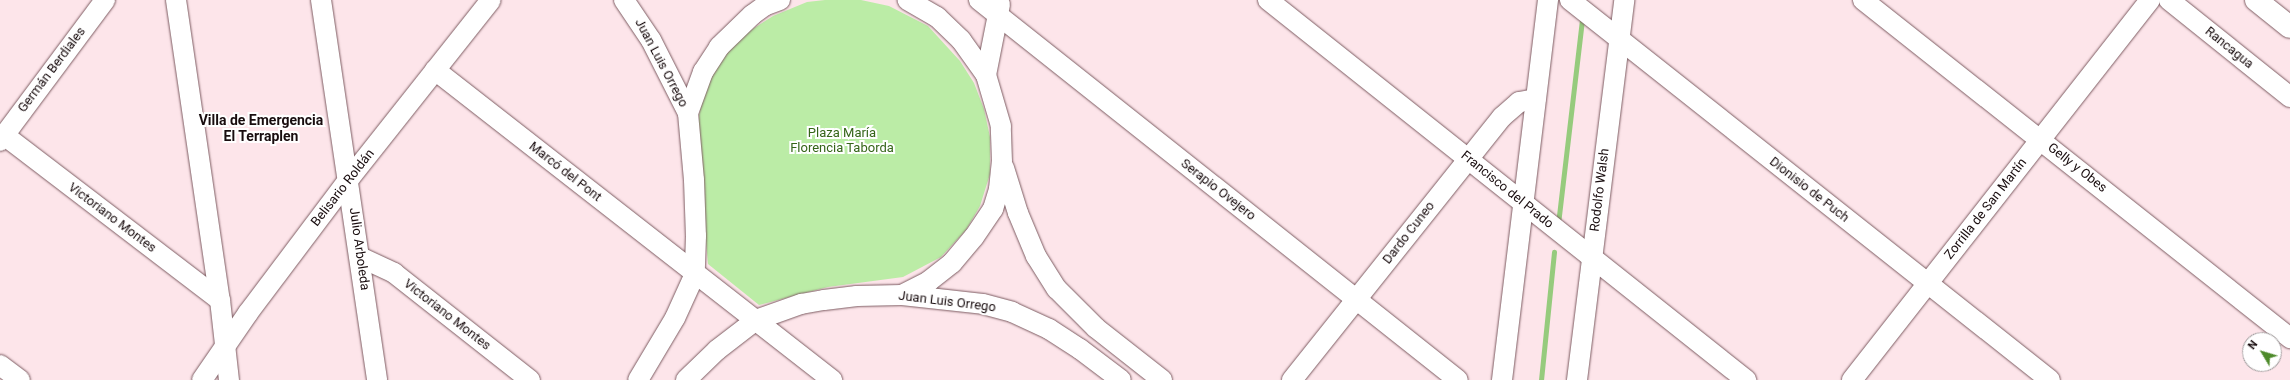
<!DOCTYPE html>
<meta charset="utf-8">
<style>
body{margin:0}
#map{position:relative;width:2290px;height:380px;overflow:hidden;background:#fde5ea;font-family:Roboto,sans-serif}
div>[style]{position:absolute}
.green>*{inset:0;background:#bbeca6}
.stream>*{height:5px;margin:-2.5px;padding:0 2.5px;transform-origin:2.5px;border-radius:2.5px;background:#96cb7d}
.roads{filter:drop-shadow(0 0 1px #7d5c62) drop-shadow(0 0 1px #7d5c62)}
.minor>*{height:20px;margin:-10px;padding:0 10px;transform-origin:10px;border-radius:10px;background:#fff}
.major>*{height:22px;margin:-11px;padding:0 11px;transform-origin:11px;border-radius:11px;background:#fff}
span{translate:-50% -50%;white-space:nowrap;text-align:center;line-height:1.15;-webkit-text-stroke:4px #fff;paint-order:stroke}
.street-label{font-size:13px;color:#190d0f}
.park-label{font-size:13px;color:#356519}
.neighbourhood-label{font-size:14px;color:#190d0f;font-weight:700}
.north{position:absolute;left:2242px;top:332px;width:40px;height:40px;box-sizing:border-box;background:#fff;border:1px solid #a39e9f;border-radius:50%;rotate:308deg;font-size:11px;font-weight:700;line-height:16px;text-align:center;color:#190d0f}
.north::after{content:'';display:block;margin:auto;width:14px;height:18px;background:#4d8a2a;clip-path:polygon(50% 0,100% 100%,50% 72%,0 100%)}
</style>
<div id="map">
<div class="green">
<i style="clip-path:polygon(825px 0,861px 0,889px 6px,928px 26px,960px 61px,974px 83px,984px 109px,990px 137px,990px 174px,980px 206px,966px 230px,941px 257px,903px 277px,828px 287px,759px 305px,708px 264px,696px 130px,703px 96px,718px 64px,743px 35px,773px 16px,807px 2px)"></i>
</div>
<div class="stream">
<i style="left:1558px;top:224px;width:206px;rotate:-83.3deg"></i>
<i style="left:1541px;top:380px;width:129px;rotate:-84.2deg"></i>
</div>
<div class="roads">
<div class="minor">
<i style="left:176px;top:0;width:303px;rotate:81.7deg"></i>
<i style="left:220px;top:300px;width:81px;rotate:83.6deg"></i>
<i style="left:321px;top:0;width:384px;rotate:81.6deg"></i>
<i style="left:624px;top:0;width:48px;rotate:56deg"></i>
<i style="left:651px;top:40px;width:82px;rotate:63.1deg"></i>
<i style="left:688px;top:113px;width:67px;rotate:84.9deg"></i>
<i style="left:694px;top:180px;width:56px;rotate:88deg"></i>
<i style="left:696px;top:236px;width:38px;rotate:92deg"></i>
<i style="left:695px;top:274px;width:48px;rotate:114.4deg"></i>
<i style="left:675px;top:318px;width:72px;rotate:120.8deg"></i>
<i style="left:979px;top:0;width:611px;rotate:38.43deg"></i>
<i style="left:1268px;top:0;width:611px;rotate:38.48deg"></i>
<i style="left:1570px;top:0;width:612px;rotate:38.37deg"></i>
<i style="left:1863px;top:0;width:545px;rotate:38.36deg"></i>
<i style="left:2169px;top:0;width:155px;rotate:38.7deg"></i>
<i style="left:435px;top:70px;width:504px;rotate:37.98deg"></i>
<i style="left:986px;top:75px;width:72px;rotate:-78.8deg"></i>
<i style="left:688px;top:113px;width:44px;rotate:-69.9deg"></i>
<i style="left:703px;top:72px;width:30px;rotate:-57deg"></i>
<i style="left:719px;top:47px;width:46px;rotate:-44.1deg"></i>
<i style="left:752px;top:15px;width:17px;rotate:-36deg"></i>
<i style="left:766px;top:5px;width:15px;rotate:-20deg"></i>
<i style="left:4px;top:135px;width:272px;rotate:37.4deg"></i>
<i style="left:0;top:141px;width:176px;rotate:-53.3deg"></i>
<i style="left:1004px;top:168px;width:47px;rotate:72.7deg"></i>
<i style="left:1018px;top:213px;width:47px;rotate:67.3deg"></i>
<i style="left:1036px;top:256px;width:39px;rotate:58deg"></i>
<i style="left:1057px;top:289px;width:55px;rotate:45deg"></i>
<i style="left:1096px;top:328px;width:84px;rotate:38.2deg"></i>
<i style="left:360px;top:257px;width:38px;rotate:25deg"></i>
<i style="left:394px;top:273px;width:173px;rotate:38.2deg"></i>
<i style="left:902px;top:295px;width:30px;rotate:-27deg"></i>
<i style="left:929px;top:281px;width:29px;rotate:-38deg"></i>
<i style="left:952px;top:263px;width:34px;rotate:-50deg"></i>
<i style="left:974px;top:237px;width:34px;rotate:-56deg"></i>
<i style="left:993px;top:209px;width:21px;rotate:-73deg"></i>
<i style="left:999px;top:189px;width:27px;rotate:-84deg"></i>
<i style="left:1002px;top:162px;width:36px;rotate:-92deg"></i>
<i style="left:1001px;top:126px;width:53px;rotate:-106.4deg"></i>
<i style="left:986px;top:75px;width:43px;rotate:-125.5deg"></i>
<i style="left:961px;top:40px;width:33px;rotate:-136deg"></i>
<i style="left:937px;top:17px;width:34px;rotate:-150deg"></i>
<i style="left:0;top:365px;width:25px;rotate:37deg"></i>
<i style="left:202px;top:380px;width:81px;rotate:-55.5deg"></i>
<i style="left:248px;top:313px;width:168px;rotate:-53deg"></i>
<i style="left:349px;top:179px;width:228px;rotate:-51.6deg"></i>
<i style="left:686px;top:380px;width:43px;rotate:-44.1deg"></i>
<i style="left:717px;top:350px;width:49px;rotate:-37.6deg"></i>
<i style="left:756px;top:320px;width:48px;rotate:-19.6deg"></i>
<i style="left:801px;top:304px;width:23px;rotate:-10deg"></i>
<i style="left:824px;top:300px;width:33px;rotate:-7deg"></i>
<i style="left:857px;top:296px;width:45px;rotate:-1.3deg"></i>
<i style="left:902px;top:295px;width:81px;rotate:6.3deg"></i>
<i style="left:983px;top:304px;width:30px;rotate:15deg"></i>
<i style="left:1012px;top:312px;width:41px;rotate:24.7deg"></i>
<i style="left:1049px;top:329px;width:37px;rotate:33deg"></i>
<i style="left:1080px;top:349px;width:51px;rotate:37.1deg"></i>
<i style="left:1292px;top:380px;width:337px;rotate:-51.4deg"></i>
<i style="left:1502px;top:117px;width:23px;rotate:-41deg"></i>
<i style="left:1519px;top:102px;width:17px;rotate:-10deg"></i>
<i style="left:1502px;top:380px;width:383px;rotate:-83.1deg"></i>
<i style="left:1577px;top:380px;width:383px;rotate:-82.9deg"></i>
<i style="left:1852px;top:380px;width:483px;rotate:-51.9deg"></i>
</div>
<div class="major">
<i style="left:2256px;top:0;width:43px;rotate:38.5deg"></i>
</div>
</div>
<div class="street-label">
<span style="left:2229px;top:48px;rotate:39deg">Rancagua</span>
<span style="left:661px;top:63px;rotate:62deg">Juan Luis Orrego</span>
<span style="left:52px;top:70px;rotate:-53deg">Germán Berdiales</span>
<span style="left:2077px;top:168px;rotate:38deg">Gelly y Obes</span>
<span style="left:565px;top:172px;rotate:38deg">Marcó del Pont</span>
<span style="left:343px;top:188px;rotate:-52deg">Belisario Roldán</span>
<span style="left:1218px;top:190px;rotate:38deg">Serapio Ovejero</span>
<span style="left:1507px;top:190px;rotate:39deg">Francisco del Prado</span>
<span style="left:1600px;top:190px;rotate:-83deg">Rodolfo Walsh</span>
<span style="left:1809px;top:190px;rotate:38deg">Dionisio de Puch</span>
<span style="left:1986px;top:209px;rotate:-52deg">Zorrilla de San Martín</span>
<span style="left:112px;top:218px;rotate:37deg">Victoriano Montes</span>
<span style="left:1409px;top:233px;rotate:-52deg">Dardo Cuneo</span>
<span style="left:359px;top:249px;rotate:82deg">Julio Arboleda</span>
<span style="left:947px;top:302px;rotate:7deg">Juan Luis Orrego</span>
<span style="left:447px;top:315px;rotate:38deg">Victoriano Montes</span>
</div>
<div class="park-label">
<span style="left:842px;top:141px">Plaza María<br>Florencia Taborda</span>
</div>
<div class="neighbourhood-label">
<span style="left:261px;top:128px">Villa de Emergencia<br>El Terraplen</span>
</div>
<div class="north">N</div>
</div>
